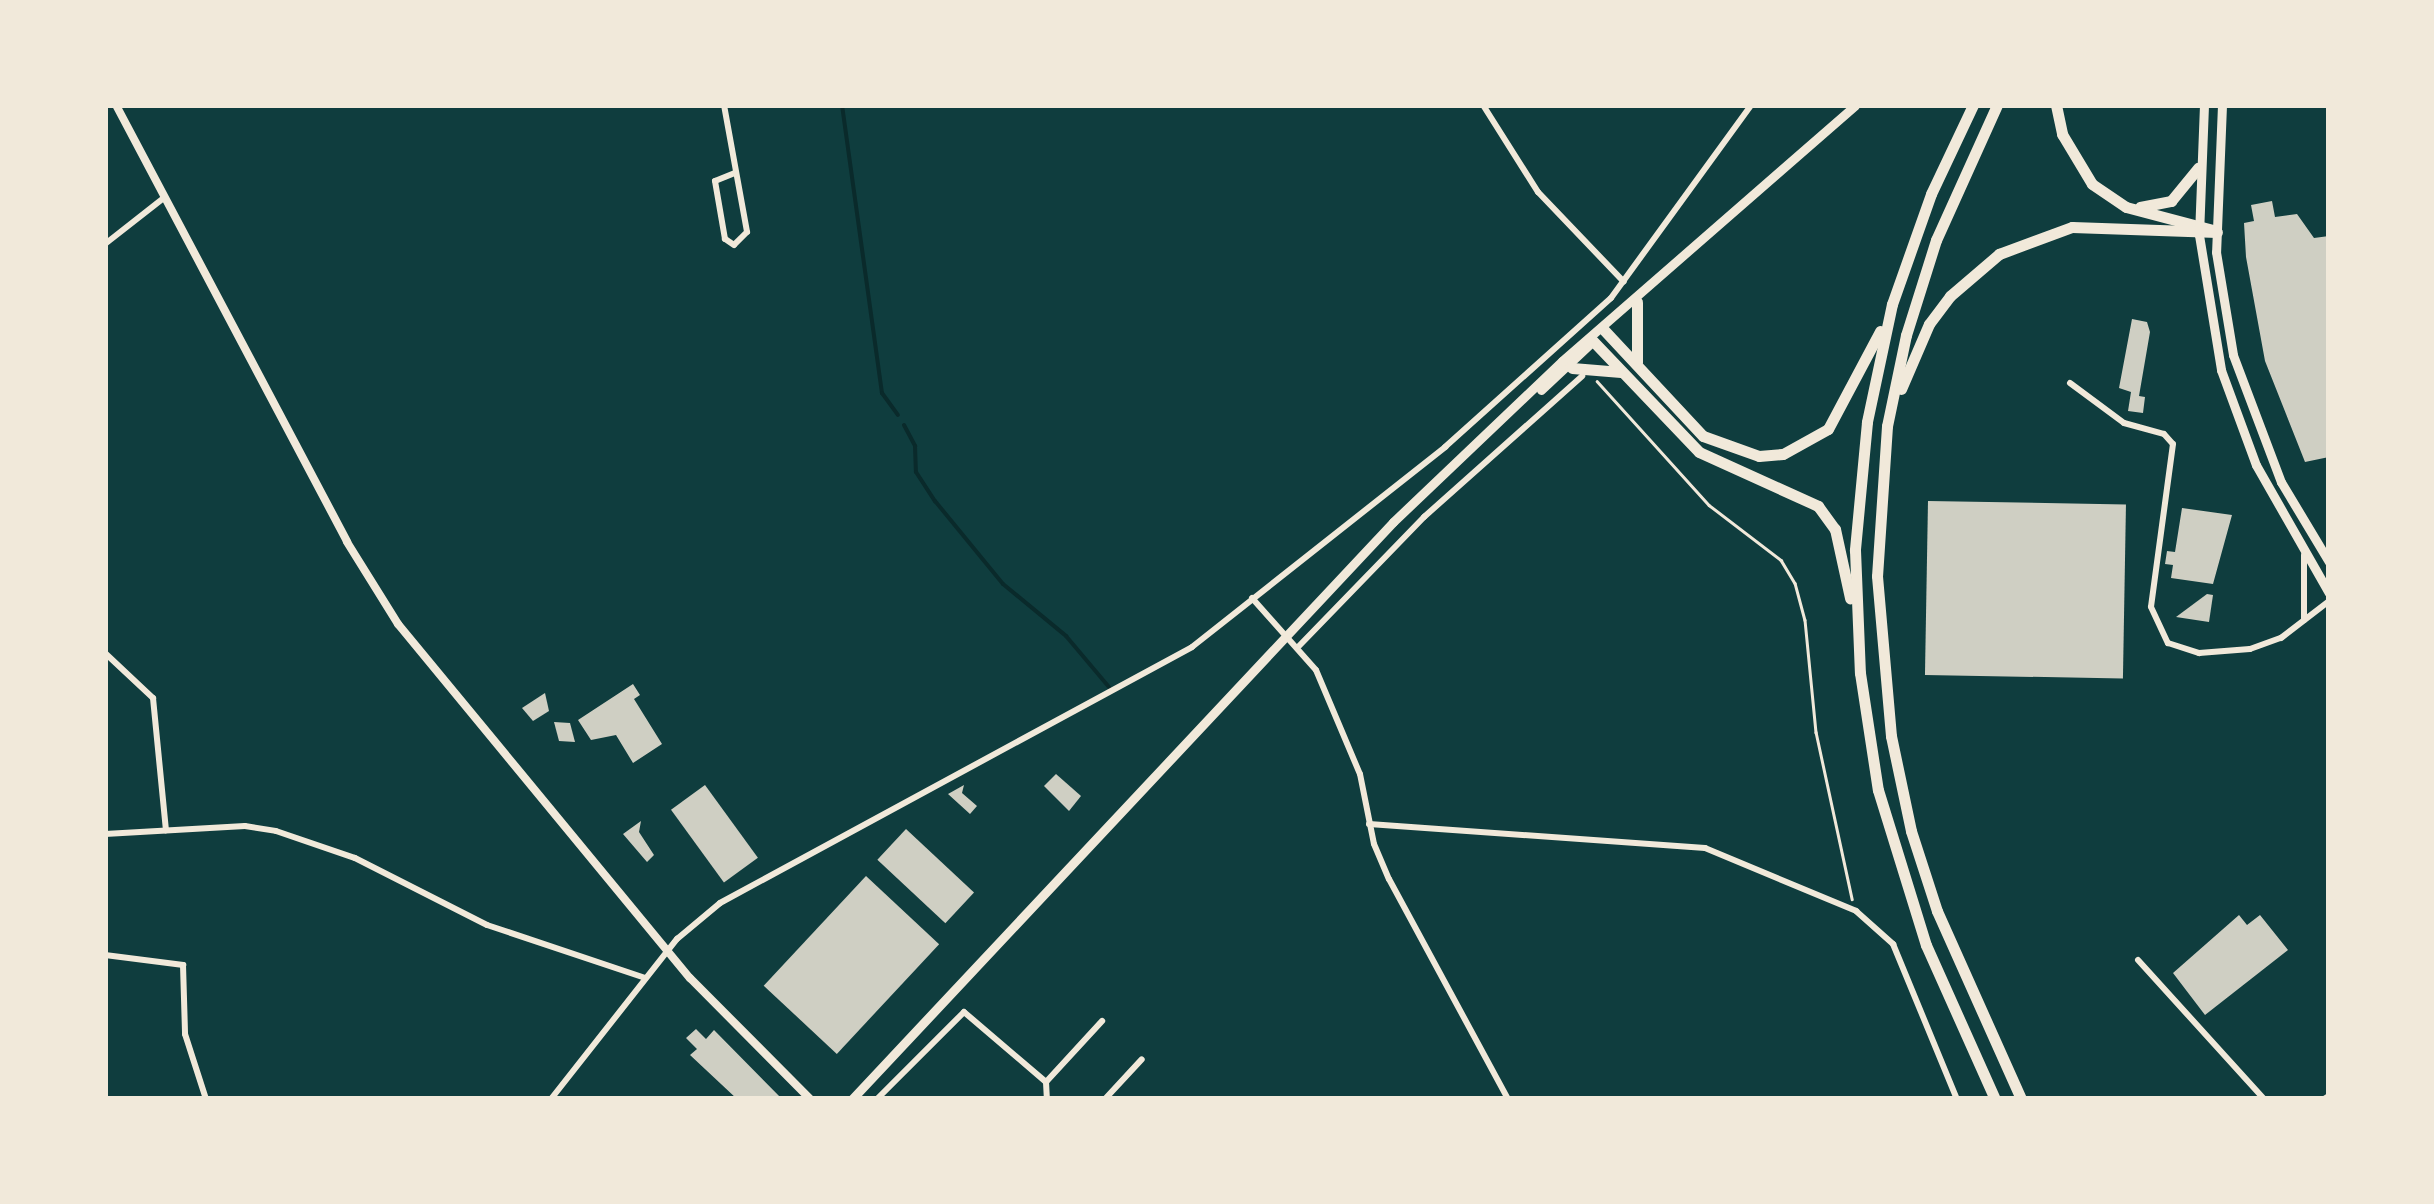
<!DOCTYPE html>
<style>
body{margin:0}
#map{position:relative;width:2434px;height:1204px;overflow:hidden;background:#0f3d3e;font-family:"IBM Plex Sans",sans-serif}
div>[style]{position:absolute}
.stream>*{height:4px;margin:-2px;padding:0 2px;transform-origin:2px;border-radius:2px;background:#0a2a2b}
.building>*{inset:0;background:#cfcfc3;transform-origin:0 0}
.path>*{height:2.5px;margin:-1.25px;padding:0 1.25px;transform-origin:1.25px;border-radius:1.25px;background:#f1e9da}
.minor>*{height:6px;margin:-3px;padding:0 3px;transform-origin:3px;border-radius:3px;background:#f1e9da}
.tertiary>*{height:8px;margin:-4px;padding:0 4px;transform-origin:4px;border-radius:4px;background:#f1e9da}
.secondary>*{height:9px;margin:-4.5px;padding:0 4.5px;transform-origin:4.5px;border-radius:4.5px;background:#f1e9da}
.motorway>*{height:11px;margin:-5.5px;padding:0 5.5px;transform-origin:5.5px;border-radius:5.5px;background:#f1e9da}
span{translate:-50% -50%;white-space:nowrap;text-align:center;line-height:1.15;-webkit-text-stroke:10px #f1e9da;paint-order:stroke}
.frame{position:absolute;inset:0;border:108px solid #f1e9da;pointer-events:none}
</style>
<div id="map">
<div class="stream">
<i style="left:842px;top:105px;width:291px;rotate:82.1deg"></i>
<i style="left:882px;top:393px;width:27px;rotate:54deg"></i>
<i style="left:904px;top:425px;width:24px;rotate:62deg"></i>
<i style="left:915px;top:446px;width:26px;rotate:88deg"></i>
<i style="left:916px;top:472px;width:35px;rotate:57deg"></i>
<i style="left:935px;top:501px;width:107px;rotate:50.7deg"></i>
<i style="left:1003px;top:584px;width:82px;rotate:39.5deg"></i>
<i style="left:1066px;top:636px;width:67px;rotate:49.9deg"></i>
</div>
<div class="building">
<i style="clip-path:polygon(2272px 201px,2275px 217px,2297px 214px,2314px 238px,2329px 236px,2329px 457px,2305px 462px,2265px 361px,2246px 257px,2244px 223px,2254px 221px,2251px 205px)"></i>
<i style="clip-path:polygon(2132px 319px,2147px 322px,2150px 332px,2139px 396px,2145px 397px,2143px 413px,2128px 411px,2131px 392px,2119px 388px)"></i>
<i style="left:1928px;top:501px;width:198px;height:174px;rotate:1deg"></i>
<i style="clip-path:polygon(2182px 508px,2232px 515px,2213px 584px,2171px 578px,2173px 565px,2165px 564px,2167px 551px,2175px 552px)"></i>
<i style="clip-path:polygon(2207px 594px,2213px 595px,2209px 622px,2176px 617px)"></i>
<i style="clip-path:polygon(633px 684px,640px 695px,634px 699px,662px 744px,633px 763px,616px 735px,591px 740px,578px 720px)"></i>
<i style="clip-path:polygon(545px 693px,549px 711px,533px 721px,522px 708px)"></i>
<i style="clip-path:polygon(554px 722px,570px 723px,575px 742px,559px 741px)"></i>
<i style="clip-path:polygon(1056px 774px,1081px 796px,1069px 811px,1044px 786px)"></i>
<i style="left:705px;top:785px;width:90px;height:42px;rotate:54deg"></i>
<i style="clip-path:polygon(964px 785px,962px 793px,977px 806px,970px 814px,948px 794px)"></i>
<i style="clip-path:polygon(641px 821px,639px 832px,654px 855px,647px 862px,623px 834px)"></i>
<i style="left:906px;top:829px;width:93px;height:42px;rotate:43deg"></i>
<i style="left:866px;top:876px;width:100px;height:150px;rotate:43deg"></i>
<i style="clip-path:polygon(2239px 915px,2247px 925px,2260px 915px,2288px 950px,2205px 1015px,2173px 973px)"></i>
<i style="clip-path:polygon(696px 1029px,706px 1039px,714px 1030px,782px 1099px,737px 1099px,690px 1055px,697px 1049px,686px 1038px)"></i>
</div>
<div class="path">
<i style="left:1597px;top:381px;width:167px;rotate:47.9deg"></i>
<i style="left:1709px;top:505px;width:91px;rotate:37.4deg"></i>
<i style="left:1781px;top:560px;width:27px;rotate:59deg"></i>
<i style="left:1795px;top:583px;width:38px;rotate:75deg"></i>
<i style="left:1805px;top:620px;width:113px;rotate:84.4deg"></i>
<i style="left:1816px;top:732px;width:171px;rotate:77.8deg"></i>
</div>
<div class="minor">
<i style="left:724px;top:105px;width:129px;rotate:79.7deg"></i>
<i style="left:747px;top:232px;width:18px;rotate:135deg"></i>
<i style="left:734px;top:245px;width:11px;rotate:-146deg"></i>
<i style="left:725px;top:239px;width:59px;rotate:-99.8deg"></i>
<i style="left:715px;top:181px;width:22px;rotate:-22deg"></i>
<i style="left:1483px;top:105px;width:103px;rotate:57.7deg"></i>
<i style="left:1538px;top:192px;width:124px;rotate:46.3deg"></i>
<i style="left:105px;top:244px;width:76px;rotate:-38.1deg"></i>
<i style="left:2070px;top:383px;width:67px;rotate:36.5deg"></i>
<i style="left:2124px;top:423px;width:41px;rotate:15.4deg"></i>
<i style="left:2164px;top:434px;width:13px;rotate:48deg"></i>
<i style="left:2173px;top:444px;width:164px;rotate:97.7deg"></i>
<i style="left:2151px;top:607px;width:40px;rotate:65deg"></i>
<i style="left:2168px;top:643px;width:33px;rotate:18deg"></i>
<i style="left:2199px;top:653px;width:51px;rotate:-4.5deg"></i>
<i style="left:2250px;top:649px;width:33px;rotate:-20deg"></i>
<i style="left:2281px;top:638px;width:61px;rotate:-37.6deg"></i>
<i style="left:2304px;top:555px;width:65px;rotate:90deg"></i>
<i style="left:1252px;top:598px;width:96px;rotate:48.4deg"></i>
<i style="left:1316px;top:670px;width:113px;rotate:67.1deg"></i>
<i style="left:1360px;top:774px;width:71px;rotate:78.7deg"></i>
<i style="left:1374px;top:844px;width:38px;rotate:67deg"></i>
<i style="left:1389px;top:879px;width:250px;rotate:61.6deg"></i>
<i style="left:1299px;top:646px;width:180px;rotate:-45.9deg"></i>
<i style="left:1424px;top:517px;width:212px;rotate:-41.7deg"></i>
<i style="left:105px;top:653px;width:66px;rotate:43.2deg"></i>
<i style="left:153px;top:698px;width:133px;rotate:84.4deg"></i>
<i style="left:1369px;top:824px;width:337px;rotate:4.1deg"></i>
<i style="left:1705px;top:848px;width:164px;rotate:22.6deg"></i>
<i style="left:1856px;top:911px;width:50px;rotate:41.7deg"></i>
<i style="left:1893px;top:944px;width:168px;rotate:67.6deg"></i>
<i style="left:105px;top:834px;width:140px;rotate:-3.3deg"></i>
<i style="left:245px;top:826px;width:31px;rotate:9deg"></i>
<i style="left:276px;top:831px;width:83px;rotate:18.9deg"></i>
<i style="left:355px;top:858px;width:148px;rotate:26.9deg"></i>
<i style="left:487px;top:925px;width:167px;rotate:18.5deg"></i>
<i style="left:105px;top:955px;width:79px;rotate:7.3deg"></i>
<i style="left:183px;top:965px;width:69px;rotate:88.3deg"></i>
<i style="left:185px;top:1034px;width:68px;rotate:72.1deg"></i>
<i style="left:2138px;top:960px;width:188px;rotate:47.8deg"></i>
<i style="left:1046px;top:1082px;width:83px;rotate:-47.4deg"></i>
<i style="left:551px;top:1099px;width:204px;rotate:-51.8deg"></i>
<i style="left:677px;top:939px;width:56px;rotate:-39.9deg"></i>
<i style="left:720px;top:903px;width:537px;rotate:-28.47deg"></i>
<i style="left:1192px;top:647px;width:323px;rotate:-38.3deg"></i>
<i style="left:1445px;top:447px;width:223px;rotate:-41.9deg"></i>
<i style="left:1611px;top:298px;width:238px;rotate:-54deg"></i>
<i style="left:877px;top:1099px;width:123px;rotate:-45deg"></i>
<i style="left:964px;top:1012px;width:108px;rotate:40.5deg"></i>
<i style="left:1046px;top:1082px;width:17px;rotate:87deg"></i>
<i style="left:1105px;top:1099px;width:54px;rotate:-47.2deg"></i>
<i style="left:2324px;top:1099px;width:6px;rotate:-31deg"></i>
</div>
<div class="tertiary">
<i style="left:116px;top:105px;width:494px;rotate:62.1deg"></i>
<i style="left:347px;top:542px;width:97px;rotate:58.1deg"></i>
<i style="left:398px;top:624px;width:459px;rotate:50.5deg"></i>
<i style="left:690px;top:978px;width:170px;rotate:45.2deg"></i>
</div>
<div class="secondary">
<i style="left:2204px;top:105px;width:130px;rotate:92.2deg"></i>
<i style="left:2199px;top:235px;width:137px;rotate:80.7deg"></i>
<i style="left:2221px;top:370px;width:101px;rotate:69.8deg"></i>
<i style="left:2256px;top:465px;width:147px;rotate:60.3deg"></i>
<i style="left:2222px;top:105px;width:147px;rotate:92.3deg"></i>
<i style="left:2216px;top:252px;width:104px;rotate:80.6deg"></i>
<i style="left:2233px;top:355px;width:136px;rotate:69.3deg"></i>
<i style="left:2281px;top:482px;width:93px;rotate:59deg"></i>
<i style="left:1541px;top:390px;width:69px;rotate:-43.2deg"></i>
<i style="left:852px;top:1099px;width:791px;rotate:-46.84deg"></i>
<i style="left:1393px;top:522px;width:233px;rotate:-43.6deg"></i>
<i style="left:1562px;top:361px;width:389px;rotate:-41.1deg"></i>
</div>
<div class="motorway">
<i style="left:1973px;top:105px;width:98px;rotate:115.3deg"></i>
<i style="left:1931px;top:194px;width:117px;rotate:109.5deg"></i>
<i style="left:1892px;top:304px;width:121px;rotate:102deg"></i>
<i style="left:1867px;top:422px;width:129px;rotate:95.4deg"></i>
<i style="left:1855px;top:550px;width:123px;rotate:87.7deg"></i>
<i style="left:1860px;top:673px;width:118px;rotate:81.3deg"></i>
<i style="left:1878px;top:790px;width:162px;rotate:72.8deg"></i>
<i style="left:1926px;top:945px;width:169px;rotate:65.9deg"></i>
<i style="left:1997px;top:105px;width:148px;rotate:114.3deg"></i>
<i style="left:1936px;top:240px;width:100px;rotate:107.5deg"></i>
<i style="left:1906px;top:335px;width:93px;rotate:101.8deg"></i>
<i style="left:1887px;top:426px;width:150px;rotate:93.8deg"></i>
<i style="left:1877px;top:576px;width:161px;rotate:85deg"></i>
<i style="left:1891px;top:736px;width:97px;rotate:78.1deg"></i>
<i style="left:1911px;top:831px;width:84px;rotate:72deg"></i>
<i style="left:1937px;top:911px;width:206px;rotate:65.9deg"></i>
<i style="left:2056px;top:105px;width:30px;rotate:78deg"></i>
<i style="left:2062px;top:134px;width:58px;rotate:59deg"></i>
<i style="left:2092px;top:184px;width:41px;rotate:34.1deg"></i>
<i style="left:2126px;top:207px;width:90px;rotate:14.8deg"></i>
<i style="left:2140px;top:207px;width:32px;rotate:-11deg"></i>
<i style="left:2171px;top:201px;width:43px;rotate:-50.7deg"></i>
<i style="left:1637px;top:302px;width:60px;rotate:90deg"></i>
<i style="left:1604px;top:330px;width:145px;rotate:47deg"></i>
<i style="left:1703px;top:436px;width:59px;rotate:19.7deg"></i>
<i style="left:1759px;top:456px;width:24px;rotate:-5deg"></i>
<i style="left:1783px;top:454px;width:51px;rotate:-29.1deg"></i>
<i style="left:1828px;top:429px;width:111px;rotate:-62deg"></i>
<i style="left:1593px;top:341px;width:153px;rotate:46.3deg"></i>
<i style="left:1699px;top:452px;width:131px;rotate:24.4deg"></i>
<i style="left:1818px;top:506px;width:29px;rotate:54deg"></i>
<i style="left:1835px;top:529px;width:71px;rotate:77.7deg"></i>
<i style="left:1572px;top:368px;width:49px;rotate:4.7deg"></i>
<i style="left:1901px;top:389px;width:71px;rotate:-66.7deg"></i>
<i style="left:1929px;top:324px;width:35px;rotate:-53deg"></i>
<i style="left:1950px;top:296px;width:65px;rotate:-40.6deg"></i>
<i style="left:1999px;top:254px;width:78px;rotate:-20.3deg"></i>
<i style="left:2072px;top:227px;width:145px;rotate:2deg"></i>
</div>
<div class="frame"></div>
</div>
